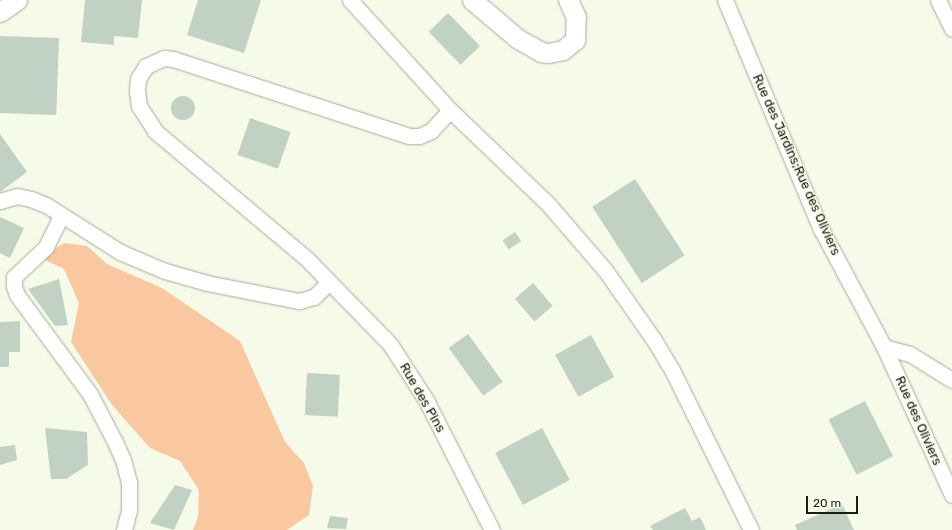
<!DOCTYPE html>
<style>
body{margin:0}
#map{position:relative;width:952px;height:530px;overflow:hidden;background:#f5fbe8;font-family:Rubik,sans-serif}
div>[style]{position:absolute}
.green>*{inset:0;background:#f9c7a0}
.building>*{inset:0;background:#c1d1c3;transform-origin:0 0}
.round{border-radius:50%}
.roads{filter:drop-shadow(0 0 1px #a6ab99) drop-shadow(0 0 1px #a6ab99)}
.minor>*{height:15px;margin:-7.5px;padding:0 7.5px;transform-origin:7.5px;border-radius:7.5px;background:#fff}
.tertiary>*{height:19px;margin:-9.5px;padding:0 9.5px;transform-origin:9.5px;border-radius:9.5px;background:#fff}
span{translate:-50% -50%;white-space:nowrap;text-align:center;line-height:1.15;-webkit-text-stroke:3px #f5fbe8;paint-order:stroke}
.street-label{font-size:13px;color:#1a1c15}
.scale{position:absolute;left:806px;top:496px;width:52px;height:18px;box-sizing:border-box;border:2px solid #1a1c15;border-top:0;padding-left:5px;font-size:12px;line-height:14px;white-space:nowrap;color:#1a1c15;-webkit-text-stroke:3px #f5fbe8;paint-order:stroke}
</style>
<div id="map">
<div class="green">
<i style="clip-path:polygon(64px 243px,87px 246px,107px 264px,162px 288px,240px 341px,285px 442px,304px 463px,313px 486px,309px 515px,287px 530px,193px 530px,198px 517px,199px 490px,180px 461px,150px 448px,135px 431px,112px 405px,71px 342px,79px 303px,64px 269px,41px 258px)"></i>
</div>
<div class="building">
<i style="clip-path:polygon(85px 0,142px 0,138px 38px,114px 36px,114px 45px,81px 42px)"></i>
<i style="clip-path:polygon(198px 0,261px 0,244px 53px,187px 35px)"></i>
<i style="left:448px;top:13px;width:46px;height:27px;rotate:46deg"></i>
<i style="left:0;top:36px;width:59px;height:77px;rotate:2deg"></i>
<i class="round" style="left:171px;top:96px;width:24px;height:24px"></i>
<i style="left:250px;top:118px;width:43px;height:39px;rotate:19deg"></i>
<i style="clip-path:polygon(0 134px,27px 172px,0 192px)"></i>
<i style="left:635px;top:179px;width:91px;height:51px;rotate:57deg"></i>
<i style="clip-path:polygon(0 217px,24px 228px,10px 258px,0 253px)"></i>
<i style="left:515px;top:232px;width:11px;height:15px;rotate:56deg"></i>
<i style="clip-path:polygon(59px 279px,68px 325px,55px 326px,28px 289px)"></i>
<i style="left:533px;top:283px;width:30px;height:24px;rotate:49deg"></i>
<i style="clip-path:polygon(20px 321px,20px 352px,9px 352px,9px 367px,0 367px,0 322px)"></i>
<i style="left:468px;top:334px;width:59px;height:24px;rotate:54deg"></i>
<i style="left:591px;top:335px;width:48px;height:41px;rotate:61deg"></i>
<i style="left:307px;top:373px;width:33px;height:42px;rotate:3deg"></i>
<i style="left:865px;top:401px;width:62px;height:41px;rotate:63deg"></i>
<i style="clip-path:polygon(45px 428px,87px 432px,88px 465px,66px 479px,51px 479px)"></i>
<i style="left:542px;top:428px;width:59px;height:53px;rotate:62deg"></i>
<i style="clip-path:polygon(15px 445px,17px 460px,0 465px,0 447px)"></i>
<i style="clip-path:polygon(175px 485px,192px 490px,174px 530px,150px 523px)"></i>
<i style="clip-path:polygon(842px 504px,854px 530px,797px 530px,795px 525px)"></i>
<i style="clip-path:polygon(685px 508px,692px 521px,700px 517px,706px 530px,653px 530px,650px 526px)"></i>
<i style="clip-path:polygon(330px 516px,348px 518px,346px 529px,327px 528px)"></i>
</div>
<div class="roads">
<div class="minor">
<i style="left:350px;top:0;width:149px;rotate:47.7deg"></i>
<i style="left:450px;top:110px;width:136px;rotate:43.8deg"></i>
<i style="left:548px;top:204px;width:87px;rotate:49.2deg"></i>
<i style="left:605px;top:270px;width:85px;rotate:55deg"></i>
<i style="left:654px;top:340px;width:35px;rotate:59deg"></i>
<i style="left:672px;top:370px;width:178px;rotate:63.7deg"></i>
<i style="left:725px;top:0;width:248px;rotate:67.3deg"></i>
<i style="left:821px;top:229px;width:134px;rotate:61.9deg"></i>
<i style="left:884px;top:347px;width:163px;rotate:65.3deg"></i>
<i style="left:938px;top:0;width:32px;rotate:64deg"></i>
<i style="left:450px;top:110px;width:28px;rotate:132deg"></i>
<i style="left:431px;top:131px;width:13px;rotate:157deg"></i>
<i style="left:419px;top:136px;width:10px;rotate:180deg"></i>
<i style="left:409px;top:136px;width:247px;rotate:-161.9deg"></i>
<i style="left:174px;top:59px;width:10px;rotate:-174deg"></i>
<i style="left:164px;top:58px;width:20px;rotate:156deg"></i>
<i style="left:146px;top:66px;width:15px;rotate:122deg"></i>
<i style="left:138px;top:79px;width:12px;rotate:95deg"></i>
<i style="left:137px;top:91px;width:15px;rotate:82deg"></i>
<i style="left:139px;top:106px;width:30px;rotate:57deg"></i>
<i style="left:155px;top:131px;width:199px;rotate:40.1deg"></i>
<i style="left:307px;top:259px;width:119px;rotate:45.7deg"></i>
<i style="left:390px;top:344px;width:67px;rotate:57.3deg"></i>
<i style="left:426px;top:400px;width:146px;rotate:63.1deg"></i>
<i style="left:0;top:201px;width:18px;rotate:-16deg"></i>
<i style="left:17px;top:196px;width:14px;rotate:12deg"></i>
<i style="left:31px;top:199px;width:16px;rotate:22deg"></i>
<i style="left:46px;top:205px;width:88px;rotate:32.4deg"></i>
<i style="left:120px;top:252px;width:49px;rotate:22.9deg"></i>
<i style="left:165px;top:271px;width:44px;rotate:15.9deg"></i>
<i style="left:207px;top:283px;width:94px;rotate:11.1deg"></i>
<i style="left:299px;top:301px;width:16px;rotate:-15deg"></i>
<i style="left:314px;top:297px;width:21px;rotate:-45deg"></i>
<i style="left:61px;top:216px;width:34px;rotate:116deg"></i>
<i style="left:46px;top:247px;width:44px;rotate:136.8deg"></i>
<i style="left:14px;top:277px;width:9px;rotate:90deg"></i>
<i style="left:14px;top:286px;width:9px;rotate:72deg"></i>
<i style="left:17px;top:295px;width:123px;rotate:53.6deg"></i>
<i style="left:90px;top:394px;width:54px;rotate:62.5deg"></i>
<i style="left:115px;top:442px;width:20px;rotate:66deg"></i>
<i style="left:123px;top:460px;width:23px;rotate:75deg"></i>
<i style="left:129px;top:482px;width:28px;rotate:90deg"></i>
<i style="left:129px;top:510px;width:21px;rotate:104deg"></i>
<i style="left:884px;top:347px;width:27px;rotate:15deg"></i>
<i style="left:910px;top:354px;width:49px;rotate:31.8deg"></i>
</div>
<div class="tertiary">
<i style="left:472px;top:0;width:60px;rotate:40.3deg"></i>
<i style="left:518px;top:39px;width:26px;rotate:29deg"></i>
<i style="left:541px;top:52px;width:7px;rotate:8deg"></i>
<i style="left:548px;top:53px;width:15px;rotate:-11deg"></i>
<i style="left:563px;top:50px;width:16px;rotate:-40deg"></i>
<i style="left:575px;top:40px;width:23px;rotate:-88deg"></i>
<i style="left:576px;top:17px;width:19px;rotate:-115deg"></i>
<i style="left:0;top:12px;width:21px;rotate:-35deg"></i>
</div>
</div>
<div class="street-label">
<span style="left:796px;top:165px;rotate:66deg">Rue des Jardins;Rue des Oliviers</span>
<span style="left:422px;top:398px;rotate:60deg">Rue des Pins</span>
<span style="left:918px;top:421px;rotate:66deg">Rue des Oliviers</span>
</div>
<div class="scale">20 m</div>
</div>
